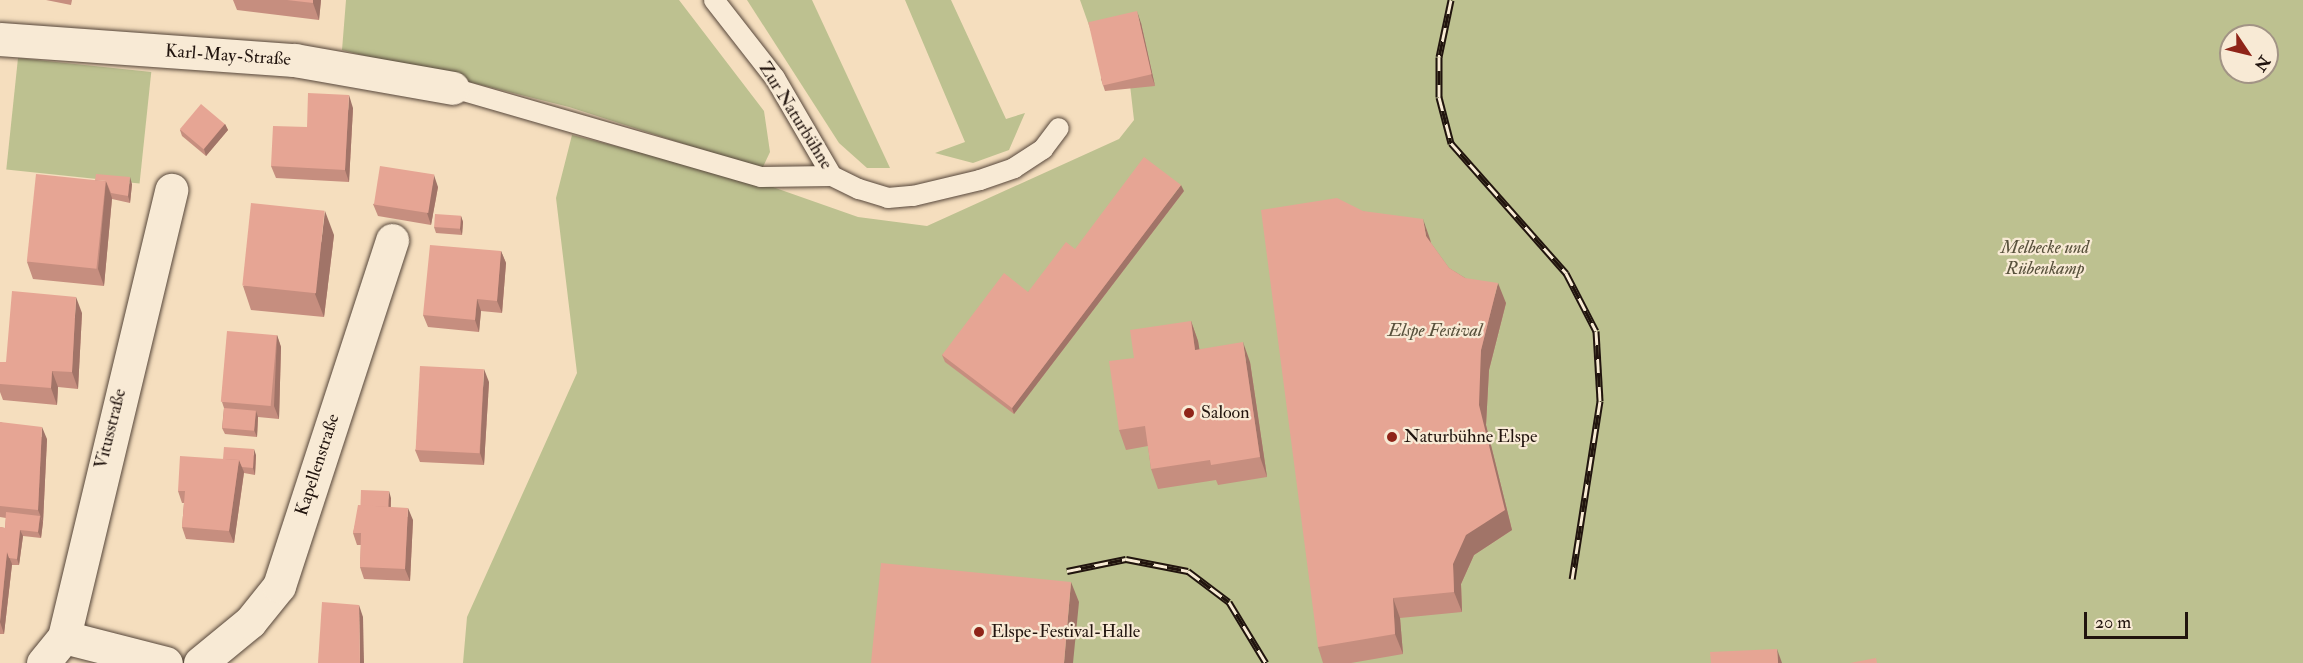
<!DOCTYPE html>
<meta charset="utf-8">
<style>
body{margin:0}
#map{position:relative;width:2303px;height:663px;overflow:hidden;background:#f5debe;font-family:"IM FELL Double Pica",serif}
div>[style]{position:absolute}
.green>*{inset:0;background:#bdc190;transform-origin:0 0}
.roads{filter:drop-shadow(0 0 2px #56463a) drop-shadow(0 0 2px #56463a)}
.service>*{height:20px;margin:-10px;padding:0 10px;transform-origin:10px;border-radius:10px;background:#f8ead5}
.minor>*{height:33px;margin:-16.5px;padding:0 16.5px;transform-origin:16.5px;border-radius:16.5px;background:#f8ead5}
.rail>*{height:7px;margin-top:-3.5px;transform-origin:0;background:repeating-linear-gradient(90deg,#f8ead5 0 14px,#21140e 0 28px);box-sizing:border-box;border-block:2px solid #21140e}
.wall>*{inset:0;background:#c68e7f}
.shaded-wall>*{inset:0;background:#a17468}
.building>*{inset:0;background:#e6a594;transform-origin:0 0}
.dots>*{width:16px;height:16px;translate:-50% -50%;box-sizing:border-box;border:3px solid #f8ead5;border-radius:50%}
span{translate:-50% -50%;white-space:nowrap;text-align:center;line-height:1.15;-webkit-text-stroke:4.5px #f8ead5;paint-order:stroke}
.street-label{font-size:18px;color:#21140e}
.park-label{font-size:18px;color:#58513c;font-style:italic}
.poi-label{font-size:18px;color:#21140e}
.left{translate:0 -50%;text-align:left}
.north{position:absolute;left:2219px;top:24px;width:60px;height:60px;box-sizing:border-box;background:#f8ead5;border:2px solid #a29485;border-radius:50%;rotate:125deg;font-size:16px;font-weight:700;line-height:24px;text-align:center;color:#21140e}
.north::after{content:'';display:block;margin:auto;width:21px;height:27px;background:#8f2418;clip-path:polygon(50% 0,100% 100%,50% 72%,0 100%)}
.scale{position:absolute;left:2084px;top:612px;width:104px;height:27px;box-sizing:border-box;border:3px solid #21140e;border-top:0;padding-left:8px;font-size:18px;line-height:21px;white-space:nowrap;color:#21140e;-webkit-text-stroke:4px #f8ead5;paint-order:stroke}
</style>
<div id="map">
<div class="green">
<i style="clip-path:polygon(346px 0,679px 0,764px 111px,770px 152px,762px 169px,569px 107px,342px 50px)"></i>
<i style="clip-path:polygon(747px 0,812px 0,890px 168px,867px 168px,839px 143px)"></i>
<i style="clip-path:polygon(905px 0,951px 0,1006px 119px,1025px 113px,1009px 150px,973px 163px,935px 153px,965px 142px)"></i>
<i style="clip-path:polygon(evenodd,1080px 0,2303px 0,2303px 663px,463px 663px,467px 617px,577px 373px,556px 198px,572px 135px,761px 183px,858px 217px,927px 226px,1119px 139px,1134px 120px,1130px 85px,1092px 34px,1080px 0,2231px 36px,2267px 36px,2267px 72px,2231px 72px,2231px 36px)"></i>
<i style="left:18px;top:58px;width:134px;height:112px;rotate:6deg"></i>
</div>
<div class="roads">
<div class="service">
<i style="left:714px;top:0;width:99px;rotate:52deg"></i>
<i style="left:775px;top:78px;width:113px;rotate:59.8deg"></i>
<i style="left:832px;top:176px;width:30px;rotate:26deg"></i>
<i style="left:859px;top:189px;width:30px;rotate:17deg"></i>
<i style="left:888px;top:198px;width:25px;rotate:-5deg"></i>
<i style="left:913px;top:196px;width:69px;rotate:-13.4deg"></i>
<i style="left:980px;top:180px;width:36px;rotate:-19deg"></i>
<i style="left:1014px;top:168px;width:35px;rotate:-33deg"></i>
<i style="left:1043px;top:149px;width:26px;rotate:-53deg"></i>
<i style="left:453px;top:88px;width:321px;rotate:16.1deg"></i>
<i style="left:761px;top:177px;width:71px;rotate:-0.8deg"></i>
</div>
<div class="minor">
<i style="left:0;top:39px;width:296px;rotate:4.1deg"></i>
<i style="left:295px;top:60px;width:160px;rotate:10deg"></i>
<i style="left:64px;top:637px;width:105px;rotate:14.3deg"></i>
<i style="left:43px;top:663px;width:33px;rotate:-51deg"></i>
<i style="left:64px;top:637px;width:460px;rotate:-76.5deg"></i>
<i style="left:200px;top:663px;width:65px;rotate:-39.4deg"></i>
<i style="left:250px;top:622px;width:46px;rotate:-51.1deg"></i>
<i style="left:279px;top:586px;width:364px;rotate:-71.9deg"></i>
</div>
</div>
<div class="rail">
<i style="left:1451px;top:0;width:58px;rotate:101.9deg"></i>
<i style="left:1439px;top:57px;width:40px;rotate:90deg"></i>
<i style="left:1439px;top:97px;width:48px;rotate:75.4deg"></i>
<i style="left:1451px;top:143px;width:174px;rotate:48.5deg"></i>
<i style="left:1566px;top:273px;width:65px;rotate:62.7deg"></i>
<i style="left:1596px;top:331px;width:70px;rotate:86.7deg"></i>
<i style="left:1600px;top:401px;width:180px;rotate:98.9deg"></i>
<i style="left:1067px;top:571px;width:60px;rotate:-11.5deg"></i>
<i style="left:1126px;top:559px;width:63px;rotate:11deg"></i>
<i style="left:1188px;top:571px;width:51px;rotate:37.1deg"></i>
<i style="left:1229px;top:602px;width:71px;rotate:58.8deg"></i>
</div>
<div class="wall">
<i style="clip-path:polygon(46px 0,72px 0,71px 5px)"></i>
<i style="clip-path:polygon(233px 0,321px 0,319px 20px,237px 10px)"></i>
<i style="clip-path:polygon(1141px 23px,1155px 86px,1105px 91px,1101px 79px)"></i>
<i style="clip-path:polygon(353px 108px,349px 182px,276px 178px,271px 166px,307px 127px)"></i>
<i style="clip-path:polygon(225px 124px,228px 130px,206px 156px,182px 136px,180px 130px)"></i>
<i style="clip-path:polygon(95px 180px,132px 184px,130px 203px,112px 199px,104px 286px,33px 279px,27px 262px)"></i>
<i style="clip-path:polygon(438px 187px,431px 225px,378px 216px,373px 204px)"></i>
<i style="clip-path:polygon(1184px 191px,1014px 414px,945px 362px,942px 355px,1028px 292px)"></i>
<i style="clip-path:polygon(1363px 211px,1430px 239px,1431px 243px,1449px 268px,1506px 303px,1489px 370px,1486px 425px,1512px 530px,1474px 555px,1461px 584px,1462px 612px,1400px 618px,1403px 654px,1351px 663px,1323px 663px,1318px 647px)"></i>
<i style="clip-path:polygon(461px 216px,463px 222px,462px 235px,436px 233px,434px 227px)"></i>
<i style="clip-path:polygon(334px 235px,324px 317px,251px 310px,243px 286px)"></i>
<i style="clip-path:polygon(501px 251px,506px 263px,502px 313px,481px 311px,479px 332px,428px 327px,423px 315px)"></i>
<i style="clip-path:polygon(82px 313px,78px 389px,58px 387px,57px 405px,3px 400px,0 392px,0 362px,6px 362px)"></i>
<i style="clip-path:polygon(1191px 321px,1198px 341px,1199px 349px,1250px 362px,1267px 477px,1218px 485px,1216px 480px,1158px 489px,1151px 469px,1148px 446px,1126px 450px,1119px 430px,1134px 358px)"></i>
<i style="clip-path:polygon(277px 335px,281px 347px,279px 419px,258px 417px,257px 437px,225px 434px,222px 428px,224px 408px,222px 402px)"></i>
<i style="clip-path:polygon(489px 382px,484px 465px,420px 462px,415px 450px)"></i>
<i style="clip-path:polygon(0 422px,47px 439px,43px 522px,41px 538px,23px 536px,19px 565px,12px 565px,4px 634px,0 634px,0 527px,5px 528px,6px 518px,0 517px)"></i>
<i style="clip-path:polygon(256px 455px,255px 475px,244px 473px,234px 543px,186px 539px,182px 527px,184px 503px,182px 503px,178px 491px,223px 459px)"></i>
<i style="clip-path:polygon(391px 498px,391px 507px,413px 520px,410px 581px,364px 579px,360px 567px,361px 545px,357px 545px,353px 533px,360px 506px)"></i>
</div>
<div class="shaded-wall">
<i style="clip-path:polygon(313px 0,321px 0,319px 20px,313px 3px)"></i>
<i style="clip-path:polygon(1137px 11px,1141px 23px,1155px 86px,1151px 74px)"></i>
<i style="clip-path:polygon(349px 95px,353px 108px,349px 182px,345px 170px)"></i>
<i style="clip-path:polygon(225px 124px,228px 130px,206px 156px,204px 149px)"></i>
<i style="clip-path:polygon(434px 175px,438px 187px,431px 225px,427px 213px)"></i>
<i style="clip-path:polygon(130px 177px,132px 184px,130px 203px,128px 196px)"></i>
<i style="clip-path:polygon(106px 181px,112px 198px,104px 286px,98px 269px)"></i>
<i style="clip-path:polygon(1181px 185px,1184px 191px,1014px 414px,1012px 408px)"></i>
<i style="clip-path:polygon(325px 211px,334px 235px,324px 317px,315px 294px)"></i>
<i style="clip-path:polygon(461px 216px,463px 222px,462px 235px,460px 229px)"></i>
<i style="clip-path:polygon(1423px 219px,1430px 239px,1433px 256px,1426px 236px)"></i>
<i style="clip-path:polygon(501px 251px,506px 263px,502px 313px,497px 301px)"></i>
<i style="clip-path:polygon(1498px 283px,1506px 303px,1489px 370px,1486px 425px,1512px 530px,1474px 555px,1461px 584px,1462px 612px,1454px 592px,1453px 564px,1481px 350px)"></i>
<i style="clip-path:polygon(76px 297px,82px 313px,78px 389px,72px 372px)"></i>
<i style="clip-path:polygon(477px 299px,481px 311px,479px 332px,475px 320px)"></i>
<i style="clip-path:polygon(1191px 321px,1198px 341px,1203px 370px,1195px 350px)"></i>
<i style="clip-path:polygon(277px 335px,281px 347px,279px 419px,274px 406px)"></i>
<i style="clip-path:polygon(1243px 342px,1250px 362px,1267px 477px,1260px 457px)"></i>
<i style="clip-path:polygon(484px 369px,489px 382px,484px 465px,480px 453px)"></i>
<i style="clip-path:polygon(52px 371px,58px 387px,57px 405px,51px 388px)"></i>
<i style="clip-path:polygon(256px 411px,258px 417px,257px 437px,254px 430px)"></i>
<i style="clip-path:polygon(42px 427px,47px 439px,43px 522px,38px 510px)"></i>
<i style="clip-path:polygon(254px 449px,256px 455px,255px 475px,253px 468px)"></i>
<i style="clip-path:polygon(239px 460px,244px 472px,234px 543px,229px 531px)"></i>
<i style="clip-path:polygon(389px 491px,391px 498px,390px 519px,387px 513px)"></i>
<i style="clip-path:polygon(408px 508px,413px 520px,410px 581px,405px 569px)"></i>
<i style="clip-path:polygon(40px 516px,43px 522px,41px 538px,38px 532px)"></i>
<i style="clip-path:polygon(20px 530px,23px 536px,19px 565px,17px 559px)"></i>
<i style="clip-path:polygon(7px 552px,12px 564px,4px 634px,0 622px)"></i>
<i style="clip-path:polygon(1071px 582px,1079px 602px,1073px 663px,1064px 663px)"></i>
<i style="clip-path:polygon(1393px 598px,1400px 618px,1403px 654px,1395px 634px)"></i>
<i style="clip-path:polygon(359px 605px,363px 617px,364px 663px,360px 663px)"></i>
<i style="clip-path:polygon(1777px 649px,1782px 663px,1778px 663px)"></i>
</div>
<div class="building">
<i style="clip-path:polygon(287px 0,313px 0,313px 3px)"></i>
<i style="left:1137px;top:11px;width:65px;height:50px;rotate:77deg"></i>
<i style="clip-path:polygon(308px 93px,349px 95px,345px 170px,271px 166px,273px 126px,307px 127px)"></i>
<i style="left:201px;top:104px;width:31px;height:33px;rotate:40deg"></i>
<i style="clip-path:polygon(1144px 157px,1181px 185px,1012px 408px,942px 355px,1004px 273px,1028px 292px,1066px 242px,1075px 249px)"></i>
<i style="left:380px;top:166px;width:55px;height:39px;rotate:9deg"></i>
<i style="left:36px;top:174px;width:70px;height:88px;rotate:6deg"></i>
<i style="clip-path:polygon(96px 174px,130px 177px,128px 196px,111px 193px,106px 181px,95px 180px)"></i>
<i style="clip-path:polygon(1337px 198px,1363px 211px,1423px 219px,1426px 236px,1449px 268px,1465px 278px,1498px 283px,1481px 350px,1479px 405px,1505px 510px,1466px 535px,1453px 564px,1454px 592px,1393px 598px,1395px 634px,1318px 647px,1261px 210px)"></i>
<i style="left:251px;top:203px;width:74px;height:83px;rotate:6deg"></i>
<i style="left:435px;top:214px;width:26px;height:13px;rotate:4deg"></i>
<i style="clip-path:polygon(430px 245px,501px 251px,497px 301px,477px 299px,475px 320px,423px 315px)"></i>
<i style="clip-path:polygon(12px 291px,76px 297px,72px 372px,52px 371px,51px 388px,0 384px,0 362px,6px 362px)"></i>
<i style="clip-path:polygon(1191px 321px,1195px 350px,1243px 342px,1260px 457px,1211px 465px,1210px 460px,1151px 469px,1145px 426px,1119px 430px,1109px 361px,1134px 358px,1130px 330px)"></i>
<i style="left:227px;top:331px;width:50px;height:71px;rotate:5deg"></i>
<i style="left:420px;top:366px;width:64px;height:84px;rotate:3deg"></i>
<i style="left:224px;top:408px;width:32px;height:20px;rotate:5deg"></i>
<i style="clip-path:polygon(0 422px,42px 427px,38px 510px,0 506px)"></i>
<i style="clip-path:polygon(224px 447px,254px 449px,253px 468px,242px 467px,239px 460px,223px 459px)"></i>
<i style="clip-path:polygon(180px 456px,239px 460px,229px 531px,182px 527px,185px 491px,178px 491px)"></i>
<i style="left:361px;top:490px;width:28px;height:16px;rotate:2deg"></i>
<i style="clip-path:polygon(358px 505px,408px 508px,405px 569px,360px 567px,361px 533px,353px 533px)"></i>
<i style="clip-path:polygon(6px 512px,40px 516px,38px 532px,20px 530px,17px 559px,9px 558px,7px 552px,0 552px,0 527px,5px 528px)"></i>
<i style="clip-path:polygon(0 552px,7px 552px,0 621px)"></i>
<i style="clip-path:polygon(881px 563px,1071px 582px,1064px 663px,871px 663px)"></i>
<i style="clip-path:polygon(322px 602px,359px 605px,360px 663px,318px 663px)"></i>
<i style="clip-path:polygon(1777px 649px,1778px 663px,1711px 663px,1710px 652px)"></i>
<i style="clip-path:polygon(1876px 658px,1877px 663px,1850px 663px)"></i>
</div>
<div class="dots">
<i style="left:1189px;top:413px;background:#8f2418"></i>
<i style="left:1392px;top:437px;background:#8f2418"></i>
<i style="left:979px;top:632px;background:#8f2418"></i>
</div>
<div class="street-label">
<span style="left:228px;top:56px;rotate:4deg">Karl-May-Straße</span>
<span style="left:795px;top:116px;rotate:58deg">Zur Naturbühne</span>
<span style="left:111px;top:429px;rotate:-76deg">Vitusstraße</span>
<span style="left:318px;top:465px;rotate:-72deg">Kapellenstraße</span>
</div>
<div class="park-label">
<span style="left:2045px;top:259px">Melbecke und<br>Rübenkamp</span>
<span style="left:1435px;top:331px">Elspe Festival</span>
</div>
<div class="poi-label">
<span class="left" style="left:1201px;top:413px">Saloon</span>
<span class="left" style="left:1404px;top:437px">Naturbühne Elspe</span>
<span class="left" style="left:991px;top:632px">Elspe-Festival-Halle</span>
</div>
<div class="north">N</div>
<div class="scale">20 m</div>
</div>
